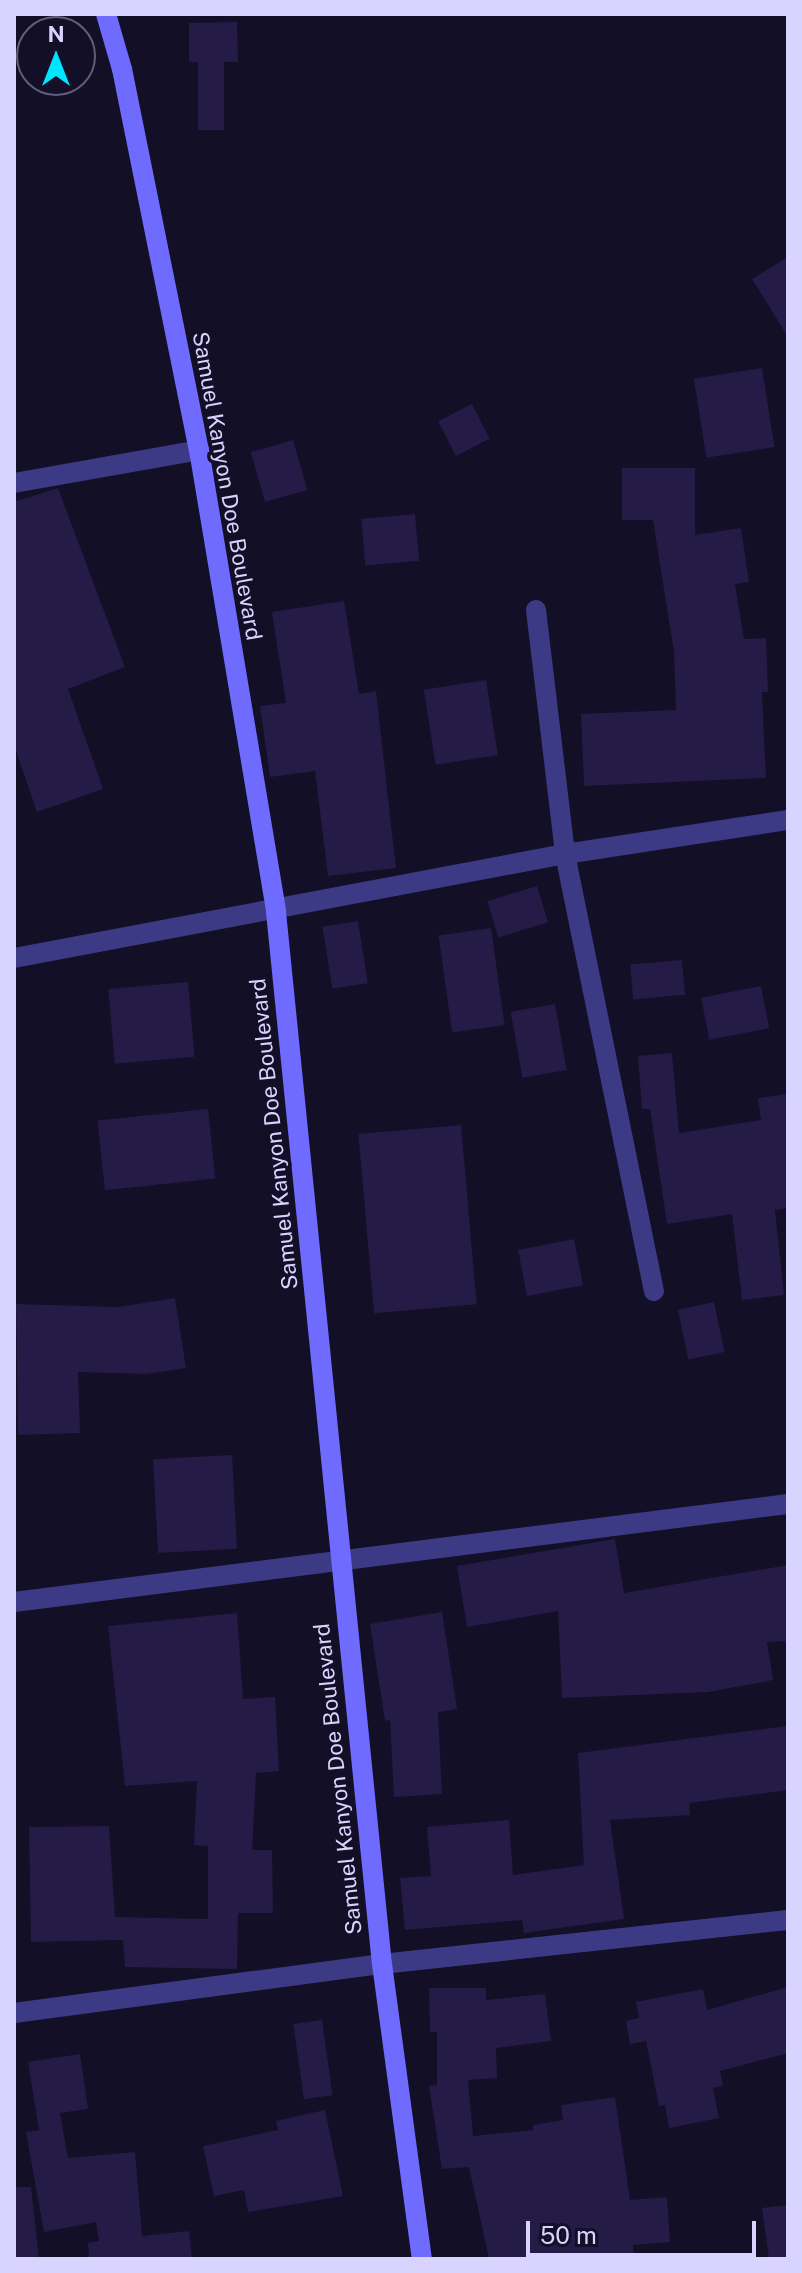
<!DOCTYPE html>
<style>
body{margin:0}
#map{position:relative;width:802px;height:2273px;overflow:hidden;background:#130f26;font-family:"Public Sans",sans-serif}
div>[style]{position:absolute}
.building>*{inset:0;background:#241b47;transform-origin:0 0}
.street>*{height:20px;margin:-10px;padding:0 10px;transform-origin:10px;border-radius:10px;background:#3d3a85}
.secondary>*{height:20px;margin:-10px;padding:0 10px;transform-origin:10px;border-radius:10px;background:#6f6bff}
span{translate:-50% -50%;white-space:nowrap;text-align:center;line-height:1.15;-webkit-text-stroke:7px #130f26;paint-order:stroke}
.street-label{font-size:22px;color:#d9d4ff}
.frame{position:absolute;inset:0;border:16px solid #d9d4ff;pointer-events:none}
.north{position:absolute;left:16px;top:16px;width:80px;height:80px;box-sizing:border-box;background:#130f26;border:2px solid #625e7d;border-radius:50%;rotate:0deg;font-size:22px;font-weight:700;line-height:32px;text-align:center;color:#d9d4ff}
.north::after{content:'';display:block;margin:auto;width:28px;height:36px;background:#00e5ff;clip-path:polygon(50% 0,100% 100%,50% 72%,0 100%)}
.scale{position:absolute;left:526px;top:2221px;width:230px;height:36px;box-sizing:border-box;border:4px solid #d9d4ff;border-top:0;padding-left:10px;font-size:24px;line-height:28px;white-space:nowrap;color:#d9d4ff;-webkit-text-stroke:6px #130f26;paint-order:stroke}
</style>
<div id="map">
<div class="building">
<i style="clip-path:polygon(237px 22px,238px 62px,224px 62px,224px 130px,198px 130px,198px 62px,189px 62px,189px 23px)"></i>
<i style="clip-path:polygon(788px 257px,788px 337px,752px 279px)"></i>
<i style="left:762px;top:368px;width:80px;height:69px;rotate:81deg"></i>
<i style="left:472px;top:404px;width:39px;height:38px;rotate:63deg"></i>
<i style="left:293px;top:440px;width:52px;height:44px;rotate:74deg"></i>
<i style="clip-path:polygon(622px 468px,695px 468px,695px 535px,741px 528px,749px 582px,735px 584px,744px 639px,766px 638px,768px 692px,762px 692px,766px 778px,584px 786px,581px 714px,676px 710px,674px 652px,653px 520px,622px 520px)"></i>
<i style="clip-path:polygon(58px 488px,125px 667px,68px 689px,103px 789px,37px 812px,14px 745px,14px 502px)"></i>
<i style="left:415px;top:514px;width:47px;height:54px;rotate:85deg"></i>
<i style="clip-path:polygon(344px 601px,359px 694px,376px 691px,396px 868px,328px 876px,315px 771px,270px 777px,260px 706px,286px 703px,272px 612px)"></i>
<i style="left:486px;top:680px;width:76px;height:63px;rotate:81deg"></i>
<i style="left:537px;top:886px;width:38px;height:52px;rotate:73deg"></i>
<i style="left:358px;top:921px;width:63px;height:36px;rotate:81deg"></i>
<i style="left:491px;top:928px;width:98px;height:53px;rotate:82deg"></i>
<i style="left:682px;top:960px;width:35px;height:52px;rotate:85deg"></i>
<i style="left:188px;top:982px;width:75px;height:80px;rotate:85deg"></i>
<i style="left:761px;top:986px;width:43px;height:61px;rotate:79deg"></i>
<i style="left:555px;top:1004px;width:67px;height:45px;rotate:80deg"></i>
<i style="clip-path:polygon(672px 1053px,679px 1133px,761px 1120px,758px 1098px,788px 1094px,788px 1208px,775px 1210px,784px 1295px,742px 1300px,732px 1214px,667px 1224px,650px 1109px,642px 1109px,638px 1056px)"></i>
<i style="left:208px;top:1109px;width:70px;height:111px;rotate:84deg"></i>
<i style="left:461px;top:1125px;width:180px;height:103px;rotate:85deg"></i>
<i style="left:574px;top:1239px;width:47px;height:57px;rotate:79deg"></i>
<i style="clip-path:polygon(175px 1298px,186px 1368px,146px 1374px,78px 1372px,80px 1433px,18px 1435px,16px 1304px,118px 1307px)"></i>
<i style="left:714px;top:1302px;width:51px;height:37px;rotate:78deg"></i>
<i style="left:232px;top:1455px;width:94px;height:79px;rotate:87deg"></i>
<i style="clip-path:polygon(615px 1539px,624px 1593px,788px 1565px,788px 1641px,767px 1642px,773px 1680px,708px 1692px,562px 1698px,558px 1611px,467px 1627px,457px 1566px)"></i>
<i style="clip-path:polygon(442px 1612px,457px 1709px,438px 1712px,442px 1794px,394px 1797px,390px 1720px,385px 1721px,370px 1624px)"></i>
<i style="clip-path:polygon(237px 1613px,243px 1699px,275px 1697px,279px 1771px,256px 1773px,252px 1850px,272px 1850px,273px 1913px,238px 1913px,237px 1969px,125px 1967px,123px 1940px,31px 1942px,29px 1827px,109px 1826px,115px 1917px,208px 1919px,208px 1846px,194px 1845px,197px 1781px,125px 1786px,108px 1626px)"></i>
<i style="clip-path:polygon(788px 1726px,788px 1790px,689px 1803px,690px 1815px,610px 1820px,624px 1919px,524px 1933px,522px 1920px,405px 1930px,400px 1878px,431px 1876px,427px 1827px,509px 1820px,513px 1875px,584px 1865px,578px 1753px)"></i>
<i style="clip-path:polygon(788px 1987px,788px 2053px,720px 2071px,723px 2086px,713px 2088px,719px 2118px,669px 2128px,665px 2105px,659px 2106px,646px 2041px,630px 2044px,626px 2021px,639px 2018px,636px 2002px,703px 1989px,707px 2010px)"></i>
<i style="clip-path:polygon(429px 1988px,486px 1988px,486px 2000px,545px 1994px,551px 2041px,496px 2048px,497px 2078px,468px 2080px,473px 2136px,533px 2130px,533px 2125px,563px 2120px,561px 2105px,615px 2097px,630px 2200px,667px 2197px,670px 2242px,633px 2245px,634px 2259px,489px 2259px,469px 2167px,442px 2169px,429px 2086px,437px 2085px,437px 2032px,430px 2032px)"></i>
<i style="left:322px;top:2020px;width:76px;height:29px;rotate:82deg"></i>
<i style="clip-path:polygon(80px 2054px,88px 2109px,60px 2113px,68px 2158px,135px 2152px,142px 2236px,189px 2231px,192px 2259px,89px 2259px,88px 2243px,99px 2241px,96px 2222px,44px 2232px,26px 2132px,39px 2130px,28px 2062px)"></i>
<i style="clip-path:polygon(325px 2110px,343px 2196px,248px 2212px,244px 2190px,214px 2196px,203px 2146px,278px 2130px,276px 2121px)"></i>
<i style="clip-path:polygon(14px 2187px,31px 2187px,39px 2259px,14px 2259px)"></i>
<i style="clip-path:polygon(788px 2205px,788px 2259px,769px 2259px,762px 2208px)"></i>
</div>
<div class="street">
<i style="left:14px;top:483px;width:188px;rotate:-10.1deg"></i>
<i style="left:536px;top:610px;width:246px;rotate:83.2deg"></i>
<i style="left:565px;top:854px;width:446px;rotate:78.5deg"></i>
<i style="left:14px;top:958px;width:561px;rotate:-10.69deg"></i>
<i style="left:565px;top:854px;width:226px;rotate:-8.7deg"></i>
<i style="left:14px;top:1602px;width:780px;rotate:-7.22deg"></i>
<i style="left:14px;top:2013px;width:371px;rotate:-7.6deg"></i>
<i style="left:382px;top:1964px;width:408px;rotate:-6.2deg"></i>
</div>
<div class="secondary">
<i style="left:106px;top:14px;width:57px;rotate:73.8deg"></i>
<i style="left:122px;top:69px;width:389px;rotate:78.6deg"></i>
<i style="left:199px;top:450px;width:468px;rotate:80.5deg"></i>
<i style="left:276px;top:912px;width:1057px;rotate:84.25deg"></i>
<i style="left:382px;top:1964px;width:298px;rotate:82.3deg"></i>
</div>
<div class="street-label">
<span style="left:227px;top:486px;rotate:80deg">Samuel Kanyon Doe Boulevard</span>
<span style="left:274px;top:1134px;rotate:-96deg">Samuel Kanyon Doe Boulevard</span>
<span style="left:338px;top:1779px;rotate:-96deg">Samuel Kanyon Doe Boulevard</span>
</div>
<div class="frame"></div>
<div class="north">N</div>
<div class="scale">50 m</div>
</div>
